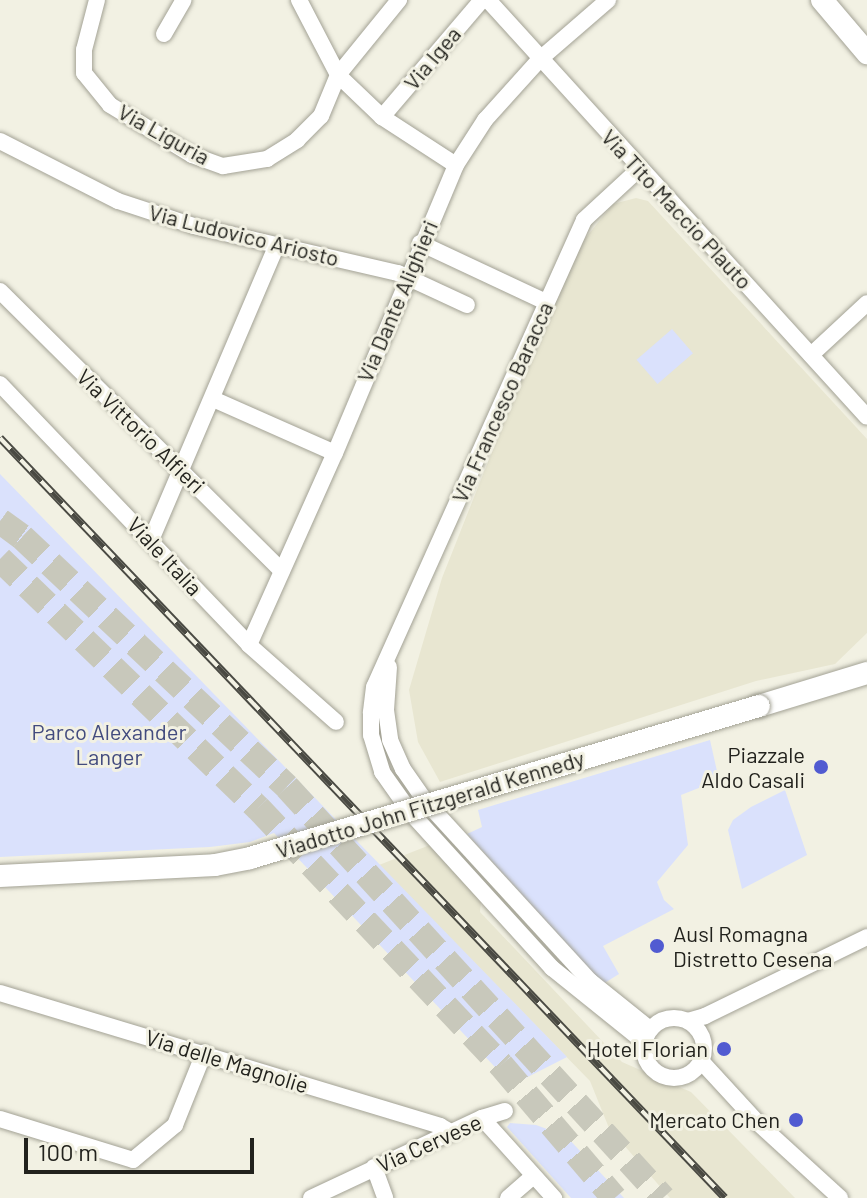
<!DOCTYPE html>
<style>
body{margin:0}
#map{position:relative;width:867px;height:1198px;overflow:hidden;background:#f2f1e3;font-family:Barlow,sans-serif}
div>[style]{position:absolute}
.built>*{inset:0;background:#e8e6d1}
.green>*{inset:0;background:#dae1fc;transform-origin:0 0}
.trunk-tunnel>*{height:26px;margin-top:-13px;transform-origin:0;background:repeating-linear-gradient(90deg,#c8c8bb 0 26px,transparent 0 39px)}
.roads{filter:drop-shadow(0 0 2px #a3a295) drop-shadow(0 0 2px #a3a295)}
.minor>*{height:16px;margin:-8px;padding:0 8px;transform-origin:8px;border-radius:8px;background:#fff}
.minor>.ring{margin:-8px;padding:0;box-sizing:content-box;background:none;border:16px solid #fff;border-radius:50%}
.secondary>*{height:22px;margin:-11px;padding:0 11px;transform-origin:11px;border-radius:11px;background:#fff}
.rail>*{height:8px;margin-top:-4px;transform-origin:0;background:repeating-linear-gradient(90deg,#f2f1e3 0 15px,#4a4a43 0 30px);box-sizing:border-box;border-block:2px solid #4a4a43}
.bridges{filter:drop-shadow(0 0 2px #a3a295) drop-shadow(0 0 2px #a3a295)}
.secondary-bridge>*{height:22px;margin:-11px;padding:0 11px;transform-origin:11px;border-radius:11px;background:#fff}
.dots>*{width:22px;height:22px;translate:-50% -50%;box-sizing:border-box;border:4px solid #f2f1e3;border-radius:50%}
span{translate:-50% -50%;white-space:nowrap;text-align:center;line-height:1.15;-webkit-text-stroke:6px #f2f1e3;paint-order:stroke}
.street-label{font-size:22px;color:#22221d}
.park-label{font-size:22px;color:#424b7e}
.poi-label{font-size:22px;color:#22221d}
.right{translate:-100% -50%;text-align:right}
.left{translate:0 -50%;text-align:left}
.scale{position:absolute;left:24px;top:1138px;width:230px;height:36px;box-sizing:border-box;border:4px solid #22221d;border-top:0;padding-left:10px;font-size:24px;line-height:28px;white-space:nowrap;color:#22221d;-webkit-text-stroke:6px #f2f1e3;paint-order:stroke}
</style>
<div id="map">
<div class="built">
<i style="clip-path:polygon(636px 198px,648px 201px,867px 439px,867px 633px,835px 664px,756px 681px,440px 782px,418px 742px,409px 690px,442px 578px,503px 424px,580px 245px,613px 204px)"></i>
<i style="clip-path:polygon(430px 845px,481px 902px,480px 912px,622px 1062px,691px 1092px,795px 1198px,670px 1198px,609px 1128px,590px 1081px,379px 865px)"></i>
</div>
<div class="green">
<i style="left:672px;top:329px;width:32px;height:47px;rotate:49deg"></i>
<i style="clip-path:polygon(0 474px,567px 1057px,512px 1085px,274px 833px,250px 842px,210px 847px,0 857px)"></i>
<i style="clip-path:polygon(710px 740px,719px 780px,681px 795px,688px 845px,657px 882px,664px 900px,674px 909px,603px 946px,619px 974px,603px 984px,467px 834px,482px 827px,478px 810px)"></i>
<i style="clip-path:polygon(785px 790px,807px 855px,742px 889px,728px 830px,733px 820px,751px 807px)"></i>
<i style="clip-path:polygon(510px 1123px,536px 1125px,566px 1136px,624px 1198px,571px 1198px,507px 1127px)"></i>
</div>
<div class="trunk-tunnel">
<i style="left:0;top:521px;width:27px;rotate:36deg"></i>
<i style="left:22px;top:537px;width:364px;rotate:43.3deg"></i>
<i style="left:287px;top:787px;width:557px;rotate:47.55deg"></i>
<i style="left:0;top:559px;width:359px;rotate:44deg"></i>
<i style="left:258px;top:808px;width:354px;rotate:46.6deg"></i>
<i style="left:501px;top:1065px;width:175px;rotate:49.6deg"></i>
</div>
<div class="roads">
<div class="minor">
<i style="left:97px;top:0;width:52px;rotate:104.6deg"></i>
<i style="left:84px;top:50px;width:23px;rotate:90deg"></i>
<i style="left:84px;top:73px;width:41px;rotate:50.9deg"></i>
<i style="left:110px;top:105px;width:96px;rotate:31.4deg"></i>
<i style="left:192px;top:155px;width:33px;rotate:20deg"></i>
<i style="left:223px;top:166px;width:45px;rotate:-9deg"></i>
<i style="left:267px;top:159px;width:36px;rotate:-32deg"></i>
<i style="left:297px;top:140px;width:34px;rotate:-45deg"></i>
<i style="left:321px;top:116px;width:44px;rotate:-67.5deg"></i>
<i style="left:338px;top:75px;width:97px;rotate:-50.9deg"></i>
<i style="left:299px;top:0;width:85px;rotate:62.5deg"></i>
<i style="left:338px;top:75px;width:61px;rotate:43.7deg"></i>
<i style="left:382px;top:117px;width:88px;rotate:33deg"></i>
<i style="left:488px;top:0;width:563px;rotate:47.73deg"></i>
<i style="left:164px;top:34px;width:39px;rotate:-60deg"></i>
<i style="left:382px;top:117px;width:154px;rotate:-49.5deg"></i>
<i style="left:0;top:141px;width:132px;rotate:27deg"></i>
<i style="left:118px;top:201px;width:80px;rotate:18.2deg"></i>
<i style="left:194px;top:226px;width:209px;rotate:13deg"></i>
<i style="left:398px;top:273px;width:76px;rotate:24.9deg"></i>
<i style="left:639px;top:169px;width:75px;rotate:137.2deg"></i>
<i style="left:584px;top:220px;width:512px;rotate:114.21deg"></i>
<i style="left:374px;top:687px;width:26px;rotate:97deg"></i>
<i style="left:371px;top:713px;width:22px;rotate:90deg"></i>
<i style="left:371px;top:735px;width:39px;rotate:73deg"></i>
<i style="left:382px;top:772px;width:50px;rotate:54.7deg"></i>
<i style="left:411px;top:813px;width:210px;rotate:47.7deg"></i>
<i style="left:552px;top:968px;width:118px;rotate:38.8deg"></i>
<i style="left:420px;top:243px;width:139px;rotate:25.1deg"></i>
<i style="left:0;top:291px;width:397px;rotate:44.8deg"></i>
<i style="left:811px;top:355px;width:76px;rotate:-42.9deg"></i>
<i style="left:0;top:384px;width:361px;rotate:46.3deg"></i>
<i style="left:249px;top:645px;width:116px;rotate:41.5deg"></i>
<i style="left:213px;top:399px;width:133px;rotate:23.9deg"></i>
<i style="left:151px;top:540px;width:321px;rotate:-66.9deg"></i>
<i style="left:249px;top:645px;width:210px;rotate:-65.9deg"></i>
<i style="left:335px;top:453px;width:312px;rotate:-67.2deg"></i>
<i style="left:456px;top:165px;width:54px;rotate:-57.2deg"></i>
<i style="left:485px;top:120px;width:82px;rotate:-48deg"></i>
<i style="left:540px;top:59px;width:90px;rotate:-40.9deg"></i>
<i style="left:389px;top:667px;width:43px;rotate:94deg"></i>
<i style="left:386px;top:710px;width:30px;rotate:82deg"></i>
<i style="left:390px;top:740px;width:32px;rotate:66deg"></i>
<i style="left:403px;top:769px;width:40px;rotate:55.1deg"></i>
<i style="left:426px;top:802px;width:243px;rotate:47.5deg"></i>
<i style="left:590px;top:981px;width:77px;rotate:38.7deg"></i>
<i style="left:0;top:993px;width:460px;rotate:16.8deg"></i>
<i style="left:440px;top:1126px;width:14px;rotate:30deg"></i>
<i class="ring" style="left:644px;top:1018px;width:44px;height:44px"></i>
<i style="left:688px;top:1021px;width:18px;rotate:-16deg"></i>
<i style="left:705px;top:1016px;width:180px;rotate:-26deg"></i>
<i style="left:701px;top:1061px;width:84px;rotate:47.4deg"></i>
<i style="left:758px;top:1123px;width:111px;rotate:42.4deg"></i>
<i style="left:482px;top:1118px;width:108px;rotate:48deg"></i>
<i style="left:0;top:1119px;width:139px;rotate:17.1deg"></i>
<i style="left:133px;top:1160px;width:55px;rotate:-39.8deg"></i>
<i style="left:175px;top:1125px;width:78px;rotate:-68.1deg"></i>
<i style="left:374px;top:1167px;width:33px;rotate:70deg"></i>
<i style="left:311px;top:1198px;width:189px;rotate:-25.1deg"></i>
<i style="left:482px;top:1118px;width:24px;rotate:-17deg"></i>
<i style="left:508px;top:1198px;width:33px;rotate:-41deg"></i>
</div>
<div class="secondary">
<i style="left:822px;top:0;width:70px;rotate:49.7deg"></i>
<i style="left:759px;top:706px;width:113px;rotate:-17deg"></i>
</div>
</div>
<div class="rail">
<i style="left:0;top:438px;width:1050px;rotate:46.35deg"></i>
</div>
<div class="bridges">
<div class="secondary-bridge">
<i style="left:0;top:876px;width:215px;rotate:-2.9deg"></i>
<i style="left:215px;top:865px;width:36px;rotate:-11deg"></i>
<i style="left:250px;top:858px;width:531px;rotate:-16.63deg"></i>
</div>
</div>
<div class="dots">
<i style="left:821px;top:767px;background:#515bd1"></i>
<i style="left:657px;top:946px;background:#515bd1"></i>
<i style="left:724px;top:1049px;background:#515bd1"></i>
<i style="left:796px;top:1120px;background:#515bd1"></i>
</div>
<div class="street-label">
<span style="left:432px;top:58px;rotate:-50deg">Via Igea</span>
<span style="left:164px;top:134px;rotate:29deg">Via Liguria</span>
<span style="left:677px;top:209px;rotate:47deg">Via Tito Maccio Plauto</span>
<span style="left:244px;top:235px;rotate:14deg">Via Ludovico Ariosto</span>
<span style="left:397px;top:301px;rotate:-67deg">Via Dante Alighieri</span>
<span style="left:502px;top:402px;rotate:-66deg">Via Francesco Baracca</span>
<span style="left:141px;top:431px;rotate:44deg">Via Vittorio Alfieri</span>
<span style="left:165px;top:556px;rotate:47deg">Viale Italia</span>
<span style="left:430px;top:804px;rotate:-17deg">Viadotto John Fitzgerald Kennedy</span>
<span style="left:227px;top:1061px;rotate:17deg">Via delle Magnolie</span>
<span style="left:429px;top:1143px;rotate:-24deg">Via Cervese</span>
</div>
<div class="park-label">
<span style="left:109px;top:744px">Parco Alexander<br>Langer</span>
</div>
<div class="poi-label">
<span class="right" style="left:805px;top:767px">Piazzale<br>Aldo Casali</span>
<span class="left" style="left:673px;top:946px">Ausl Romagna<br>Distretto Cesena</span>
<span class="right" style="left:708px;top:1049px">Hotel Florian</span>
<span class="right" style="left:780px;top:1120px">Mercato Chen</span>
</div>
<div class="scale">100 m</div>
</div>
